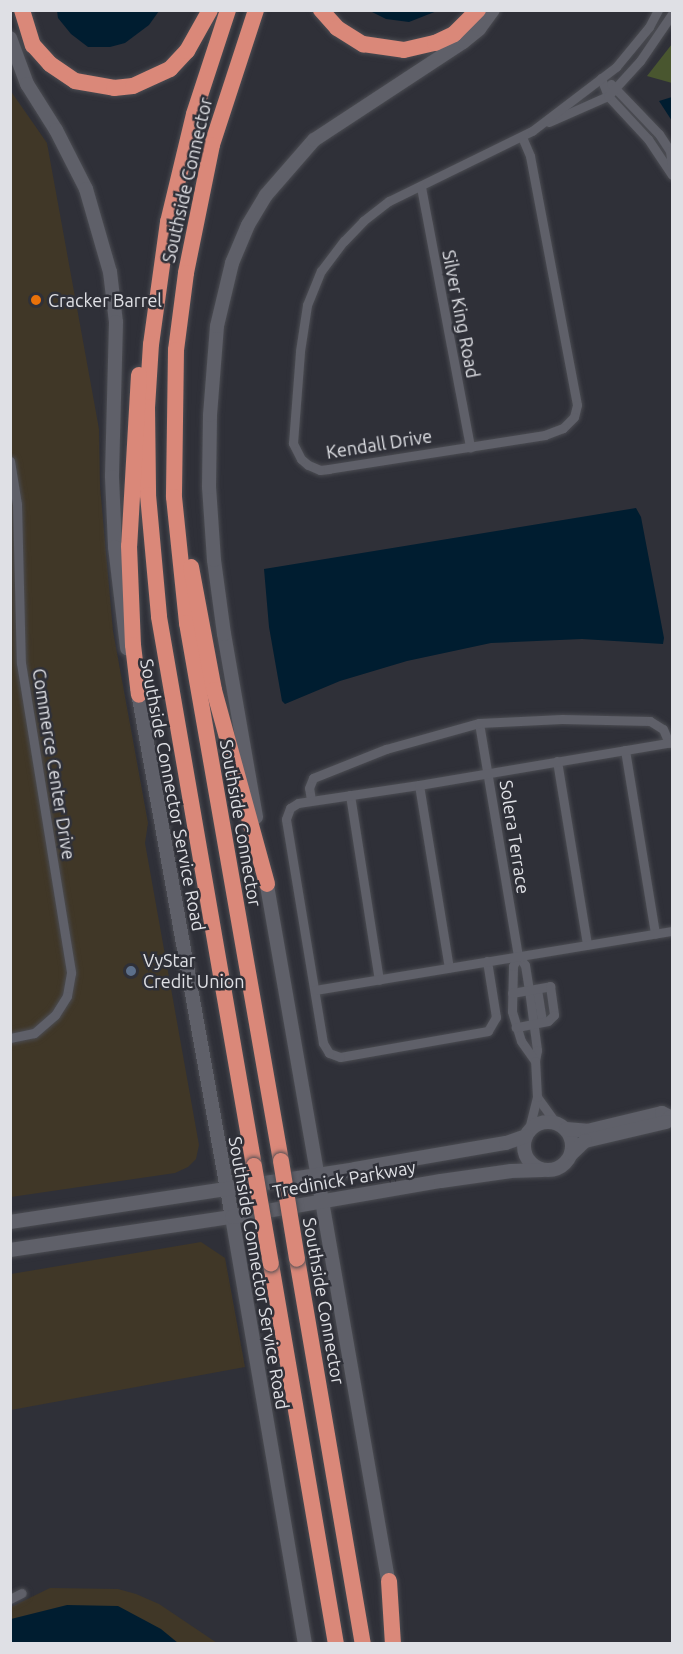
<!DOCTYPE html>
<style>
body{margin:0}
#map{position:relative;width:683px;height:1654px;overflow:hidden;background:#2f3038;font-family:Ubuntu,sans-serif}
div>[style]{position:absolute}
.commercial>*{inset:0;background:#403727}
.green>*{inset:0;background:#49562f}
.water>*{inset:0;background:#001d30}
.roads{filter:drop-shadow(0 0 2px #4b4c52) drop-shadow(0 0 2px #4b4c52)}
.street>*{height:9px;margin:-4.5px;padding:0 4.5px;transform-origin:4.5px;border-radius:4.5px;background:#5f6069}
.secondary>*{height:14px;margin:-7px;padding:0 7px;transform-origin:7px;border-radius:7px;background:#5f6069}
.secondary>.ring{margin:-7px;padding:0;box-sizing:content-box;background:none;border:14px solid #5f6069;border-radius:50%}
.highway>*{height:16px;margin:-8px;padding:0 8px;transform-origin:8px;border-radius:8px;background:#da8879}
.bridges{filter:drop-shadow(0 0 2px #4b4c52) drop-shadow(0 0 2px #4b4c52)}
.highway-bridge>*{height:16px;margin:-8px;padding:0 8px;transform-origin:8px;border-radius:8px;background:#da8879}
.dots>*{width:16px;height:16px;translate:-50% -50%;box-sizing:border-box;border:3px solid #2f3038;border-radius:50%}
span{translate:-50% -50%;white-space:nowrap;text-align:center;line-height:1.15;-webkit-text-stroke:5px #2f3038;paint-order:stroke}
.street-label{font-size:18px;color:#dfe0e5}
.poi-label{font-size:18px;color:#dfe0e5}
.left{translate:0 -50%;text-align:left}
.frame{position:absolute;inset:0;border:12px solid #dfe0e5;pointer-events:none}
</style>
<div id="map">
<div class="commercial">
<i style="clip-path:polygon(10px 90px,47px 143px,99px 429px,100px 486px,113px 631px,148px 823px,145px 843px,199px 1145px,196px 1159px,188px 1167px,175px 1173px,11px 1197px)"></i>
<i style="clip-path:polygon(201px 1242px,225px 1258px,245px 1367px,11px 1410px,11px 1274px)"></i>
<i style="clip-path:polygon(50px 1588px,118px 1589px,136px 1594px,159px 1604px,217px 1643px,11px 1644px,11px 1607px)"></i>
</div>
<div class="green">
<i style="clip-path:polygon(672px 44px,672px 83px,647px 76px)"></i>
</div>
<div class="water">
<i style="clip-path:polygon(57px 11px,57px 10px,159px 11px,149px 25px,125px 43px,110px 47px,88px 47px,71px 34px,58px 18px)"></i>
<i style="clip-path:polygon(370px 11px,437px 11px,409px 22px,386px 19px)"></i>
<i style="clip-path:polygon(672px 97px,672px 121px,659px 101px)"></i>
<i style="clip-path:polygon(636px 508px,641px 517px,664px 638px,663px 644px,582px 639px,491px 643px,407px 661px,340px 681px,285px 704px,282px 701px,269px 627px,264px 569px)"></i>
<i style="clip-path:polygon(67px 1605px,118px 1606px,161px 1629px,178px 1643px,11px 1643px,11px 1619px)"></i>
</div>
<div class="roads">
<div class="street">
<i style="left:601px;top:78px;width:19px;rotate:69deg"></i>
<i style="left:608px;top:96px;width:59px;rotate:47.1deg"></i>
<i style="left:648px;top:139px;width:43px;rotate:56.3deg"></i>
<i style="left:611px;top:84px;width:69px;rotate:46.2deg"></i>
<i style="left:659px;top:134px;width:20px;rotate:57deg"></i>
<i style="left:670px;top:151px;width:16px;rotate:83deg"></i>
<i style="left:549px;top:122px;width:64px;rotate:-23.8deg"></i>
<i style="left:608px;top:96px;width:47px;rotate:-47.6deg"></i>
<i style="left:640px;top:61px;width:57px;rotate:-55.8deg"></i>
<i style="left:522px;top:137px;width:21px;rotate:67deg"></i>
<i style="left:530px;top:156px;width:253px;rotate:79.3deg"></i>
<i style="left:577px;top:405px;width:12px;rotate:104deg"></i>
<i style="left:574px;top:417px;width:16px;rotate:135deg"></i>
<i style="left:563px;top:428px;width:19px;rotate:159deg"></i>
<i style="left:545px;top:435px;width:219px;rotate:171.1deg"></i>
<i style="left:329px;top:469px;width:9px;rotate:174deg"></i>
<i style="left:320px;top:470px;width:13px;rotate:-157deg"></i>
<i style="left:308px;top:465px;width:9px;rotate:-139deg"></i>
<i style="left:301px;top:459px;width:18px;rotate:-117deg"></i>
<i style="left:293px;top:443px;width:92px;rotate:-85.6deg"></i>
<i style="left:300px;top:351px;width:47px;rotate:-81.3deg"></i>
<i style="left:307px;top:305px;width:37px;rotate:-68deg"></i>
<i style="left:321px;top:271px;width:38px;rotate:-53deg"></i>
<i style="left:344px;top:241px;width:28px;rotate:-46deg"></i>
<i style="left:363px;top:221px;width:33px;rotate:-38deg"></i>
<i style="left:389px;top:201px;width:159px;rotate:-26.1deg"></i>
<i style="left:532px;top:131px;width:106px;rotate:-37.3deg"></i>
<i style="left:616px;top:67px;width:52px;rotate:-50.5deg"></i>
<i style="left:649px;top:27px;width:19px;rotate:-62deg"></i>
<i style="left:421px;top:187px;width:265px;rotate:79.3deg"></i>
<i style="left:10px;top:461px;width:44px;rotate:80.8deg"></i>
<i style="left:17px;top:504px;width:159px;rotate:88.6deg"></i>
<i style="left:21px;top:663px;width:314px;rotate:80.8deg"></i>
<i style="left:71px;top:973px;width:23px;rotate:100deg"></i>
<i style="left:67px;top:996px;width:22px;rotate:122deg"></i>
<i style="left:55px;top:1015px;width:28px;rotate:139deg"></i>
<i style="left:34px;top:1033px;width:25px;rotate:168deg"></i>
<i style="left:479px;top:723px;width:236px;rotate:80.5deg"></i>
<i style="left:625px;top:750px;width:186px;rotate:80.7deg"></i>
<i style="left:557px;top:761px;width:186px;rotate:80.7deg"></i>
<i style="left:419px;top:785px;width:185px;rotate:80.7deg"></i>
<i style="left:350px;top:795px;width:187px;rotate:81.1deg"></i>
<i style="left:311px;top:800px;width:12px;rotate:-99deg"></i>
<i style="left:309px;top:788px;width:11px;rotate:-68deg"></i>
<i style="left:313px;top:778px;width:79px;rotate:-21.7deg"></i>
<i style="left:386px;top:749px;width:97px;rotate:-15.6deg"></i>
<i style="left:479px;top:723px;width:83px;rotate:-2.8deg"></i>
<i style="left:562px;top:719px;width:88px;rotate:1.3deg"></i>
<i style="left:650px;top:721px;width:15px;rotate:32deg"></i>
<i style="left:663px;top:729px;width:15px;rotate:67deg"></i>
<i style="left:518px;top:956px;width:11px;rotate:52deg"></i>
<i style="left:525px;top:965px;width:25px;rotate:81deg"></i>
<i style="left:529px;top:990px;width:61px;rotate:82.4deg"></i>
<i style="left:537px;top:1050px;width:11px;rotate:100deg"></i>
<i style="left:535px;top:1061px;width:24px;rotate:-125deg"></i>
<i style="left:521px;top:1041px;width:31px;rotate:-107deg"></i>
<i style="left:512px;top:1011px;width:45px;rotate:-88.7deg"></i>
<i style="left:513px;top:966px;width:11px;rotate:-63deg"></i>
<i style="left:487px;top:961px;width:57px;rotate:80.9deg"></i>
<i style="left:496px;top:1017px;width:16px;rotate:120deg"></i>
<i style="left:488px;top:1031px;width:150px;rotate:170deg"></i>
<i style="left:340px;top:1057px;width:12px;rotate:-160deg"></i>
<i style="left:329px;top:1053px;width:12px;rotate:-121deg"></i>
<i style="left:323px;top:1043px;width:227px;rotate:-99.4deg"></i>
<i style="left:286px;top:819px;width:12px;rotate:-70deg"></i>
<i style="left:290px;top:808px;width:9px;rotate:-32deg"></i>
<i style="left:298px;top:803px;width:122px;rotate:-8.5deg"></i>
<i style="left:419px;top:785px;width:257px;rotate:-9.6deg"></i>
<i style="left:537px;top:989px;width:33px;rotate:81deg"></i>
<i style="left:315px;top:990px;width:362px;rotate:-9.4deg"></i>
<i style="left:512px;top:993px;width:39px;rotate:-10deg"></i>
<i style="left:550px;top:986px;width:29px;rotate:82deg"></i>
<i style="left:554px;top:1015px;width:8px;rotate:135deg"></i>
<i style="left:548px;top:1021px;width:33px;rotate:169deg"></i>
<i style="left:537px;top:1097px;width:31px;rotate:54deg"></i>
<i style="left:528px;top:1133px;width:37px;rotate:-76deg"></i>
<i style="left:537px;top:1097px;width:36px;rotate:-93deg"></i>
<i style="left:10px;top:1599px;width:13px;rotate:-27deg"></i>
</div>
<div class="secondary">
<i style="left:10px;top:38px;width:49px;rotate:69.7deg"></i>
<i style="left:27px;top:84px;width:54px;rotate:57.8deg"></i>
<i style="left:56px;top:130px;width:66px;rotate:63deg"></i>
<i style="left:86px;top:189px;width:86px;rotate:73.9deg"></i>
<i style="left:110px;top:272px;width:50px;rotate:83.2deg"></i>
<i style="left:116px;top:322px;width:155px;rotate:91.5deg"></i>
<i style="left:112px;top:477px;width:70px;rotate:87.5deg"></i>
<i style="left:115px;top:547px;width:102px;rotate:83.2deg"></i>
<i style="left:137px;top:687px;width:538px;rotate:79.84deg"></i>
<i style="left:232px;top:1217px;width:433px;rotate:80.3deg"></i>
<i style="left:256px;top:817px;width:186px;rotate:-99.9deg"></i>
<i style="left:224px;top:634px;width:75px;rotate:-97.7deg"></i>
<i style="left:214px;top:560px;width:73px;rotate:-93.9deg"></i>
<i style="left:209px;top:487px;width:72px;rotate:-89.2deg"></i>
<i style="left:210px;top:415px;width:89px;rotate:-85.5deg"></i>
<i style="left:217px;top:326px;width:65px;rotate:-76.6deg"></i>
<i style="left:232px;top:263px;width:41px;rotate:-67.2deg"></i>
<i style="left:248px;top:225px;width:35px;rotate:-59deg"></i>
<i style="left:266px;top:195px;width:73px;rotate:-48.9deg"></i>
<i style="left:314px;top:140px;width:178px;rotate:-33.3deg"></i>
<i style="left:463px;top:42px;width:21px;rotate:-39deg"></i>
<i style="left:479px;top:29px;width:24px;rotate:-54deg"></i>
<i style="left:265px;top:874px;width:728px;rotate:80.11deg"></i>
<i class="ring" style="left:524px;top:1122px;width:34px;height:34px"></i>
<i style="left:566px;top:1129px;width:21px;rotate:5deg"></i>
<i style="left:587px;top:1131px;width:77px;rotate:-13.5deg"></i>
<i style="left:662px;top:1113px;width:9px;rotate:27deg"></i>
<i style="left:670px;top:1117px;width:6px;rotate:129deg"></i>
<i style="left:666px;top:1122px;width:83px;rotate:166.8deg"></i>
<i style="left:585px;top:1141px;width:18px;rotate:137deg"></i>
<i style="left:10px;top:1222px;width:349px;rotate:-8.7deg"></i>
<i style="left:355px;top:1169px;width:153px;rotate:-9.8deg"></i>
<i style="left:506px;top:1143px;width:21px;rotate:-19deg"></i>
<i style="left:10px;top:1250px;width:224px;rotate:-8.5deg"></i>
<i style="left:232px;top:1217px;width:212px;rotate:-9.8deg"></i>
<i style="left:441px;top:1181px;width:71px;rotate:-8.1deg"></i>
<i style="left:511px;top:1171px;width:32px;rotate:-2deg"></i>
</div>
<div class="highway">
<i style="left:22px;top:10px;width:37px;rotate:73deg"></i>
<i style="left:33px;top:45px;width:25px;rotate:48deg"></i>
<i style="left:50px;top:64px;width:30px;rotate:34deg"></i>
<i style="left:75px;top:81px;width:40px;rotate:10deg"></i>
<i style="left:114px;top:88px;width:19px;rotate:-6deg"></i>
<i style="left:133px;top:86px;width:41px;rotate:-24.7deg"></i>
<i style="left:170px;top:69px;width:25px;rotate:-47deg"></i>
<i style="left:187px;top:51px;width:47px;rotate:-60.7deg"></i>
<i style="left:228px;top:10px;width:109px;rotate:108.1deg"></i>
<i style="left:194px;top:114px;width:111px;rotate:103.5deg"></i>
<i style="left:168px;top:222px;width:123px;rotate:97.9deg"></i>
<i style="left:151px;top:344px;width:63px;rotate:93.6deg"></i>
<i style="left:147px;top:407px;width:88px;rotate:89.3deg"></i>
<i style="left:148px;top:495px;width:122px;rotate:84.8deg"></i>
<i style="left:159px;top:617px;width:557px;rotate:80.18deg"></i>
<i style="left:256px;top:10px;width:142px;rotate:108.1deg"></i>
<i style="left:212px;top:145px;width:131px;rotate:101.5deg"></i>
<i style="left:186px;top:273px;width:78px;rotate:97.4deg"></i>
<i style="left:176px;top:350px;width:147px;rotate:90.8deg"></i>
<i style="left:174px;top:497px;width:127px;rotate:84.1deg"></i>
<i style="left:187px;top:623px;width:546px;rotate:80.09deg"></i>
<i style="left:321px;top:10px;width:24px;rotate:48deg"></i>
<i style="left:337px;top:28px;width:31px;rotate:32deg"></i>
<i style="left:363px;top:44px;width:41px;rotate:8.3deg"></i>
<i style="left:404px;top:50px;width:32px;rotate:-13deg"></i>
<i style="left:435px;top:43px;width:21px;rotate:-25deg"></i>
<i style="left:454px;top:34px;width:34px;rotate:-45deg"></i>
<i style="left:139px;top:375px;width:171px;rotate:93.3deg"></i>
<i style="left:129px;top:546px;width:99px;rotate:87.7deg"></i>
<i style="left:133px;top:645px;width:50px;rotate:83.2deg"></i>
<i style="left:191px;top:567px;width:125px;rotate:79.4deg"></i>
<i style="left:214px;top:690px;width:201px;rotate:74.7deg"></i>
<i style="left:297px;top:1259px;width:391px;rotate:80.3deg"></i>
<i style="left:271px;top:1264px;width:386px;rotate:80.3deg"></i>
<i style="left:389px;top:1581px;width:63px;rotate:86.4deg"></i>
</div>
</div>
<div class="bridges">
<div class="highway-bridge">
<i style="left:281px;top:1161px;width:99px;rotate:80.7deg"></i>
<i style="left:254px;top:1166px;width:99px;rotate:80.2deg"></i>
</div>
</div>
<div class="dots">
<i style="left:36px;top:300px;background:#e8710a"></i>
<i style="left:131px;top:971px;background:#5c6f8a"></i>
</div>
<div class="street-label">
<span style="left:187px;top:180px;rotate:-77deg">Southside Connector</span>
<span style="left:461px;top:314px;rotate:79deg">Silver King Road</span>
<span style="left:379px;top:444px;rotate:-9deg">Kendall Drive</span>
<span style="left:54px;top:764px;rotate:81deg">Commerce Center Drive</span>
<span style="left:173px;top:795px;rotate:79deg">Southside Connector Service Road</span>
<span style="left:241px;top:823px;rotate:80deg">Southside Connector</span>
<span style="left:515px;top:837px;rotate:81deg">Solera Terrace</span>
<span style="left:344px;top:1179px;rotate:-10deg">Tredinick Parkway</span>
<span style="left:259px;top:1273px;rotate:80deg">Southside Connector Service Road</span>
<span style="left:324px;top:1301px;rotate:80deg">Southside Connector</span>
</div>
<div class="poi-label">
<span class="left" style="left:48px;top:300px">Cracker Barrel</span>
<span class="left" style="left:143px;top:971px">VyStar<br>Credit Union</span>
</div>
<div class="frame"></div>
</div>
